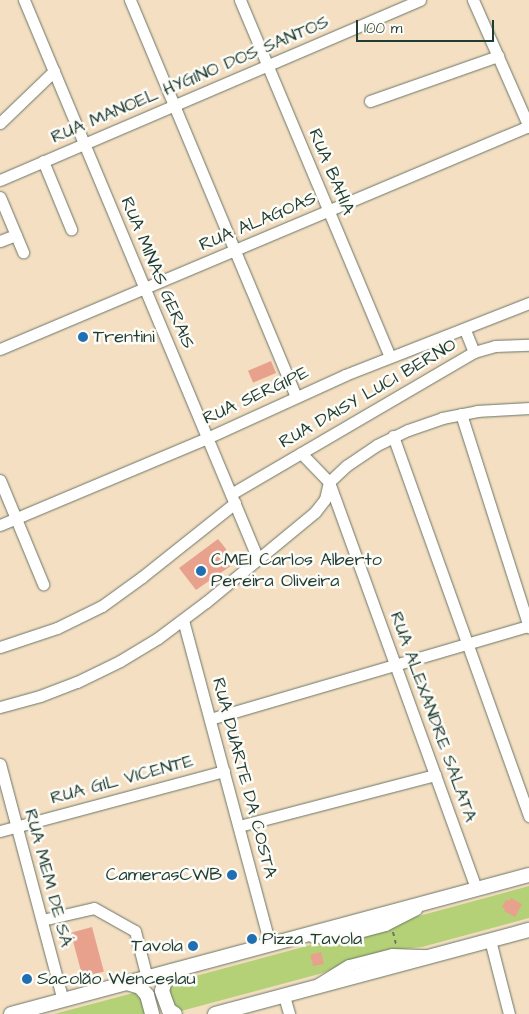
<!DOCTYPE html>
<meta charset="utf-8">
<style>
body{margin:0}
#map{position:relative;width:529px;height:1014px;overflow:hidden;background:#f4dfc2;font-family:"Architects Daughter",sans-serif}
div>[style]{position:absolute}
.green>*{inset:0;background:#b5d177}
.building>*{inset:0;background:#e8a18c;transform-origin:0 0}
.path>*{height:2px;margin-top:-1px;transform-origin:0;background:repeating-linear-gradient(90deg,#6a7666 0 4px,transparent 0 8px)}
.roads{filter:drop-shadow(0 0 1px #6a7666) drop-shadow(0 0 1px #6a7666)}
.minor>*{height:11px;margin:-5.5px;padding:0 5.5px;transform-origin:5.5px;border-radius:5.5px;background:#fff}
.major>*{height:14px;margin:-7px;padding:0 7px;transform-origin:7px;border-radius:7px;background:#fff}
.dots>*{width:14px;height:14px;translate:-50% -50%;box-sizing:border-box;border:2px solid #fdfcf7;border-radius:50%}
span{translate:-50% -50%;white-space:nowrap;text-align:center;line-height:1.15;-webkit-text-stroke:5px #fdfcf7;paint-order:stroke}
.street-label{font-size:18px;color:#1f3d34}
.poi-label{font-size:18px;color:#1f3d34}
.left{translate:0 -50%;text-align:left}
.right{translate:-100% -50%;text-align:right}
.scale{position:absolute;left:356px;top:20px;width:138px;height:22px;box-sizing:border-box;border:2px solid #1f3d34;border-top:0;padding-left:6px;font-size:15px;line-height:18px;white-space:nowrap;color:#1f3d34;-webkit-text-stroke:4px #fdfcf7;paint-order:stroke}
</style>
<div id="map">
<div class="green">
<i style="clip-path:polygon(529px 886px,529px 918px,422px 947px,392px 950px,348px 962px,323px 973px,181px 1011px,171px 1004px,169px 987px,173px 982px,314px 944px,343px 942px,387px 930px,415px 917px)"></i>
<i style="clip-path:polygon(137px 992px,142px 994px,149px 1014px,54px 1014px)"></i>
</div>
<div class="building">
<i style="left:271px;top:361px;width:13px;height:25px;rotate:67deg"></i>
<i style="clip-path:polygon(218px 539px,231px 555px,227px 558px,232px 565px,196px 590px,179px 568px)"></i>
<i style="clip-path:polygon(511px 898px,522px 904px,515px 917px,504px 911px,505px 909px,502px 907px,506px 900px,509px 901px)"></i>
<i style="left:92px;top:927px;width:46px;height:22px;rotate:75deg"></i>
<i style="left:321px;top:952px;width:12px;height:11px;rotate:76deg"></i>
</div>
<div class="path">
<i style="left:393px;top:932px;width:12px;rotate:76deg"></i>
</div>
<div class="roads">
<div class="minor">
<i style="left:24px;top:0;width:606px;rotate:67.29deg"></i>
<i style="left:130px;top:0;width:430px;rotate:67.3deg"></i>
<i style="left:240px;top:0;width:387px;rotate:67.2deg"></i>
<i style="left:473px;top:0;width:139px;rotate:66.2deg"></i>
<i style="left:370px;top:101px;width:136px;rotate:-19.4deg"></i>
<i style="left:0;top:123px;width:75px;rotate:-43.9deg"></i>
<i style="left:43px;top:161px;width:74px;rotate:67.6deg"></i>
<i style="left:0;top:180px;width:457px;rotate:-23.2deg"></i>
<i style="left:0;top:197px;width:60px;rotate:67.3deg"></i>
<i style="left:0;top:241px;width:17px;rotate:-21deg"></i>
<i style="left:465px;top:330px;width:24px;rotate:68deg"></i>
<i style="left:0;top:349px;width:574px;rotate:-22.86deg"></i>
<i style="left:461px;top:414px;width:224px;rotate:72.3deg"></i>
<i style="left:393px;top:436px;width:404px;rotate:70.3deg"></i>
<i style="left:301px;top:453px;width:40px;rotate:46deg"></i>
<i style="left:329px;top:482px;width:433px;rotate:70.1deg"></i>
<i style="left:0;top:480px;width:113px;rotate:67.5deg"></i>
<i style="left:231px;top:494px;width:281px;rotate:-30.3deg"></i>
<i style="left:474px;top:352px;width:22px;rotate:-16deg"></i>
<i style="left:495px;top:346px;width:34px;rotate:-2deg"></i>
<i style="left:0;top:525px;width:225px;rotate:-22.8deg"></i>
<i style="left:207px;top:438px;width:152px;rotate:-24.5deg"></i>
<i style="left:345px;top:375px;width:198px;rotate:-21.4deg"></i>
<i style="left:183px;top:620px;width:335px;rotate:75deg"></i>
<i style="left:0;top:647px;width:60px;rotate:-18.4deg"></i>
<i style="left:57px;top:628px;width:50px;rotate:-26.1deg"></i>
<i style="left:102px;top:606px;width:49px;rotate:-35.9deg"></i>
<i style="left:142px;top:577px;width:119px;rotate:-38.5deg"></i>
<i style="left:0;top:707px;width:41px;rotate:-15.4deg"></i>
<i style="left:40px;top:696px;width:40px;rotate:-21deg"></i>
<i style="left:77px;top:682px;width:48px;rotate:-26deg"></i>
<i style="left:120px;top:661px;width:44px;rotate:-31.2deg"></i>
<i style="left:158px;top:638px;width:60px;rotate:-36.9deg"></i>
<i style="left:206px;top:602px;width:141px;rotate:-39.5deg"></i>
<i style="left:315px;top:512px;width:16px;rotate:-52deg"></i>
<i style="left:325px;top:499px;width:17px;rotate:-77deg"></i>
<i style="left:329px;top:482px;width:23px;rotate:-43deg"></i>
<i style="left:346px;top:466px;width:37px;rotate:-34deg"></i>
<i style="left:377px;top:445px;width:34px;rotate:-26deg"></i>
<i style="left:408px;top:430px;width:36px;rotate:-19deg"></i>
<i style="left:442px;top:418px;width:36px;rotate:-11deg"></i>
<i style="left:477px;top:411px;width:52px;rotate:-3.3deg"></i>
<i style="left:210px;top:719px;width:332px;rotate:-16.3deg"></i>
<i style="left:0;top:764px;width:244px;rotate:75.1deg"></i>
<i style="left:239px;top:826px;width:203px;rotate:-14.6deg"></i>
<i style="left:0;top:831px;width:232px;rotate:-15deg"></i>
<i style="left:42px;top:920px;width:53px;rotate:-13deg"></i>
<i style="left:94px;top:908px;width:47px;rotate:29.3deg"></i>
<i style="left:135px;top:931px;width:49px;rotate:75.7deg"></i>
<i style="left:313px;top:937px;width:31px;rotate:-2deg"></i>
<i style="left:344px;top:936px;width:42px;rotate:-15deg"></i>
<i style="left:385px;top:925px;width:35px;rotate:-27deg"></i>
<i style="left:490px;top:940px;width:76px;rotate:75.6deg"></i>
<i style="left:318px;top:984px;width:36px;rotate:-32deg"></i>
<i style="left:349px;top:965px;width:44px;rotate:-14.3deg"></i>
<i style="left:392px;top:954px;width:36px;rotate:2deg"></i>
<i style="left:284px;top:996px;width:19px;rotate:74deg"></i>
</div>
<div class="major">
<i style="left:172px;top:971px;width:12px;rotate:125deg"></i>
<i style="left:165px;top:981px;width:10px;rotate:107deg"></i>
<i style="left:162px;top:991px;width:20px;rotate:70deg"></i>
<i style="left:169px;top:1010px;width:7px;rotate:34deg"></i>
<i style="left:127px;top:983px;width:14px;rotate:17deg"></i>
<i style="left:140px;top:987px;width:11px;rotate:49deg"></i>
<i style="left:147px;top:995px;width:20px;rotate:75deg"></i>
<i style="left:11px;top:1014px;width:536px;rotate:-15.02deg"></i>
<i style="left:215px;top:1014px;width:325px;rotate:-15deg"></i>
</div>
</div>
<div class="dots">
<i style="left:83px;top:337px;background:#1f6fb2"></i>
<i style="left:201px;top:571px;background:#1f6fb2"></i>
<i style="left:232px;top:875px;background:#1f6fb2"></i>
<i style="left:252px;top:939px;background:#1f6fb2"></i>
<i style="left:193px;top:946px;background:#1f6fb2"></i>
<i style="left:27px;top:979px;background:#1f6fb2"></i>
</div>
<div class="street-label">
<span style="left:190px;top:80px;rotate:-23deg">RUA MANOEL HYGINO DOS SANTOS</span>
<span style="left:331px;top:172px;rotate:67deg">RUA BAHIA</span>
<span style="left:258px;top:222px;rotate:-23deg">RUA ALAGOAS</span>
<span style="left:157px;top:273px;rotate:67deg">RUA MINAS GERAIS</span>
<span style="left:368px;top:394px;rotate:-30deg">RUA DAISY LUCI BERNO</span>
<span style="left:256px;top:396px;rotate:-25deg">RUA SERGIPE</span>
<span style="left:433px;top:717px;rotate:70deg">RUA ALEXANDRE SALATA</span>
<span style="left:244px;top:778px;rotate:75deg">RUA DUARTE DA COSTA</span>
<span style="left:122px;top:780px;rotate:-15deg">RUA GIL VICENTE</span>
<span style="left:48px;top:878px;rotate:75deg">RUA MEM DE SÁ</span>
</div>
<div class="poi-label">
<span class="left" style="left:93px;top:337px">Trentini</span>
<span class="left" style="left:211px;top:571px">CMEI Carlos Alberto<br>Pereira Oliveira</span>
<span class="right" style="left:222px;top:875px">CamerasCWB</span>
<span class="left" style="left:262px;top:939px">Pizza Tavola</span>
<span class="right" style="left:183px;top:946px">Tavola</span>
<span class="left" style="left:37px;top:979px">Sacolão Wenceslau</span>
</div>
<div class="scale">100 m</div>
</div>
